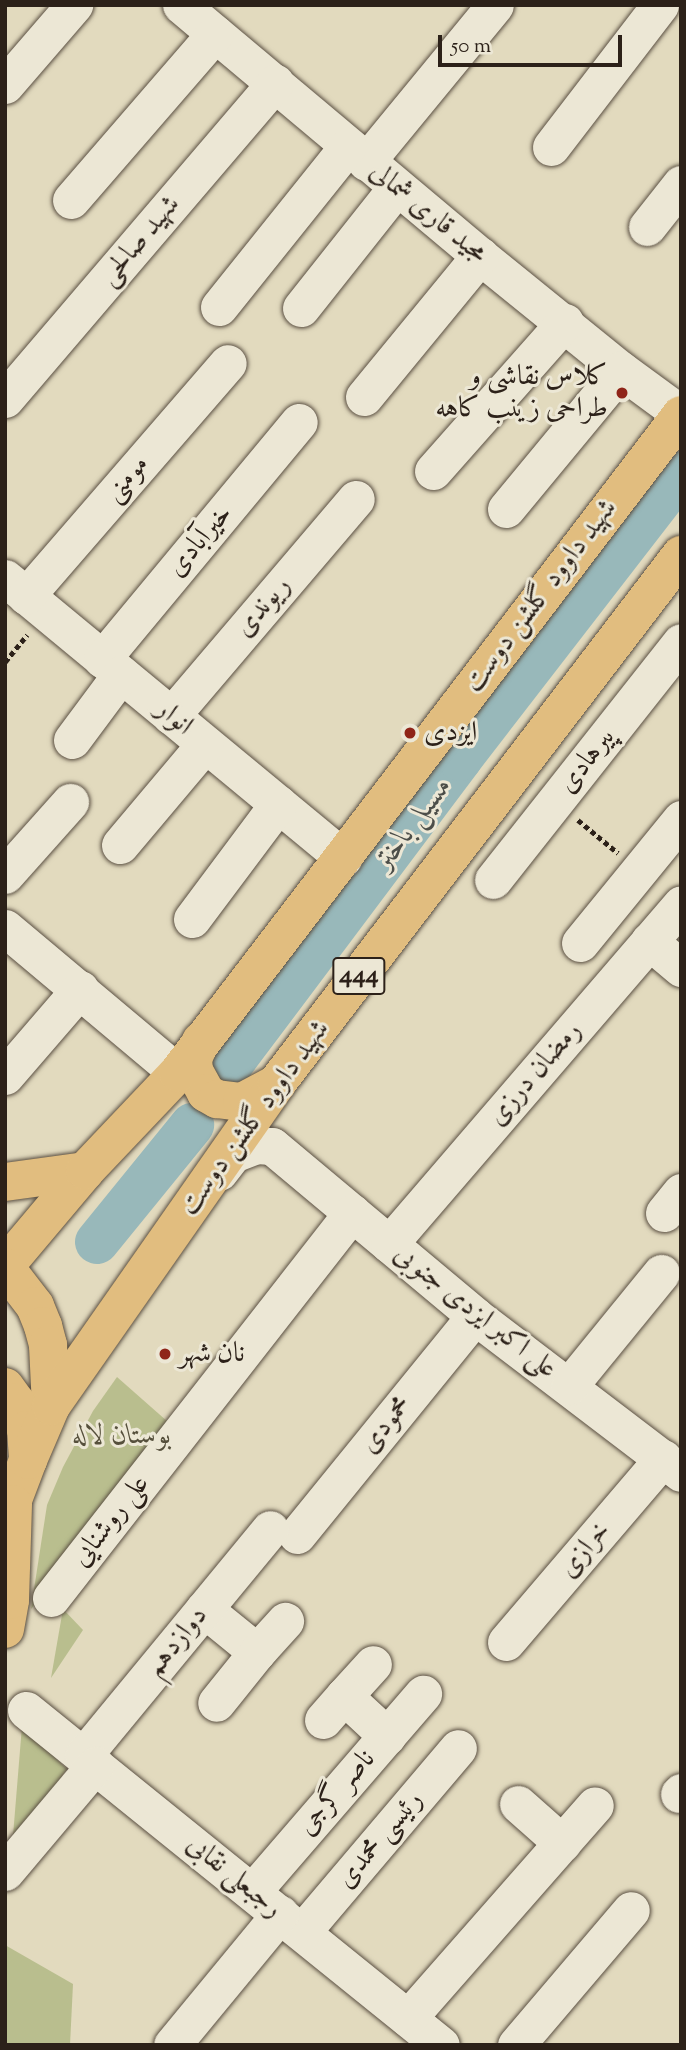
<!DOCTYPE html>
<meta charset="utf-8">
<style>
body{margin:0}
#map{position:relative;width:686px;height:2050px;overflow:hidden;background:#e2dabe;font-family:"Sorts Mill Goudy",Amiri,serif}
div>[style]{position:absolute}
.green>*{inset:0;background:#b9be8e}
.river>*{height:44px;margin:-22px;padding:0 22px;transform-origin:22px;border-radius:22px;background:#98b8ba}
.path>*{height:4.5px;margin-top:-2.25px;transform-origin:0;background:repeating-linear-gradient(90deg,#2c2119 0 5px,transparent 0 8.5px)}
.roads{filter:drop-shadow(0 0 2px #5a4f42) drop-shadow(0 0 2px #5a4f42)}
.minor>*{height:37px;margin:-18.5px;padding:0 18.5px;transform-origin:18.5px;border-radius:18.5px;background:#ece7d5}
.major>*{height:38px;margin:-19px;padding:0 19px;transform-origin:19px;border-radius:19px;background:#e1bd7f}
.dots>*{width:19px;height:19px;translate:-50% -50%;box-sizing:border-box;border:4px solid #ece7d5;border-radius:50%}
span{translate:-50% -50%;white-space:nowrap;text-align:center;line-height:1.15;-webkit-text-stroke:6px #ece7d5;paint-order:stroke}
.shield-label span{padding:2px 5px;background:#ece7d5;border:2px solid;border-radius:5px;-webkit-text-stroke-width:0}
.shield-label{font-size:26px;color:#2c2119;font-weight:700}
.street-label{font-size:28px;color:#2c2119}
.poi-label{font-size:28px;color:#2c2119}
.right{translate:-100% -50%;text-align:right}
.left{translate:0 -50%;text-align:left}
.park-label{font-size:28px;color:#56503c;font-style:italic}
.water-label{font-size:30px;color:#4c4e49;font-style:italic}
.frame{position:absolute;inset:0;border:7px solid #2c2119;pointer-events:none}
.scale{position:absolute;left:438px;top:35px;width:184px;height:32px;box-sizing:border-box;border:4px solid #2c2119;border-top:0;padding-left:9px;font-size:21px;line-height:24px;white-space:nowrap;color:#2c2119;-webkit-text-stroke:5px #ece7d5;paint-order:stroke}
</style>
<div id="map">
<div class="green">
<i style="clip-path:polygon(117px 1377px,176px 1429px,31px 1609px,47px 1505px,63px 1467px,93px 1411px)"></i>
<i style="clip-path:polygon(63px 1609px,83px 1630px,51px 1678px)"></i>
<i style="clip-path:polygon(22px 1726px,67px 1769px,12px 1848px)"></i>
<i style="clip-path:polygon(5px 1945px,73px 1984px,70px 2045px,6px 2045px)"></i>
</div>
<div class="river">
<i style="left:223px;top:1075px;width:395px;rotate:-53.1deg"></i>
<i style="left:460px;top:759px;width:361px;rotate:-52.3deg"></i>
<i style="left:97px;top:1242px;width:151px;rotate:-50.9deg"></i>
</div>
<div class="path">
<i style="left:5px;top:662px;width:35px;rotate:-51deg"></i>
<i style="left:578px;top:820px;width:52px;rotate:39.5deg"></i>
</div>
<div class="roads">
<div class="minor">
<i style="left:181px;top:5px;width:390px;rotate:40deg"></i>
<i style="left:480px;top:256px;width:181px;rotate:39deg"></i>
<i style="left:621px;top:370px;width:74px;rotate:36.3deg"></i>
<i style="left:5px;top:85px;width:106px;rotate:-49.2deg"></i>
<i style="left:551px;top:147px;width:179px;rotate:-52.5deg"></i>
<i style="left:366px;top:162px;width:203px;rotate:-50.6deg"></i>
<i style="left:71px;top:200px;width:220px;rotate:-49.1deg"></i>
<i style="left:647px;top:227px;width:55px;rotate:-51.7deg"></i>
<i style="left:219px;top:307px;width:206px;rotate:-51.3deg"></i>
<i style="left:301px;top:308px;width:154px;rotate:-51.6deg"></i>
<i style="left:364px;top:397px;width:183px;rotate:-50.6deg"></i>
<i style="left:5px;top:399px;width:416px;rotate:-49.5deg"></i>
<i style="left:433px;top:471px;width:199px;rotate:-48.5deg"></i>
<i style="left:506px;top:509px;width:180px;rotate:-50.4deg"></i>
<i style="left:5px;top:578px;width:439px;rotate:39.6deg"></i>
<i style="left:26px;top:596px;width:308px;rotate:-49.1deg"></i>
<i style="left:102px;top:659px;width:308px;rotate:-50.3deg"></i>
<i style="left:171px;top:716px;width:285px;rotate:-49.6deg"></i>
<i style="left:72px;top:740px;width:82px;rotate:-53.4deg"></i>
<i style="left:120px;top:845px;width:132px;rotate:-49.9deg"></i>
<i style="left:5px;top:875px;width:98px;rotate:-48.3deg"></i>
<i style="left:493px;top:880px;width:303px;rotate:-51.7deg"></i>
<i style="left:192px;top:919px;width:144px;rotate:-53.2deg"></i>
<i style="left:5px;top:928px;width:226px;rotate:40deg"></i>
<i style="left:649px;top:941px;width:42px;rotate:40.2deg"></i>
<i style="left:580px;top:943px;width:160px;rotate:-50.8deg"></i>
<i style="left:5px;top:1076px;width:115px;rotate:-49.2deg"></i>
<i style="left:219px;top:1172px;width:23px;rotate:-52deg"></i>
<i style="left:233px;top:1154px;width:25px;rotate:-21deg"></i>
<i style="left:256px;top:1145px;width:16px;rotate:4deg"></i>
<i style="left:272px;top:1146px;width:265px;rotate:39.9deg"></i>
<i style="left:475px;top:1316px;width:259px;rotate:37.3deg"></i>
<i style="left:664px;top:1213px;width:27px;rotate:-51deg"></i>
<i style="left:389px;top:1244px;width:448px;rotate:-49.3deg"></i>
<i style="left:569px;top:1386px;width:146px;rotate:-50.8deg"></i>
<i style="left:297px;top:1535px;width:282px;rotate:-50.9deg"></i>
<i style="left:51px;top:1598px;width:489px;rotate:-52deg"></i>
<i style="left:204px;top:1609px;width:68px;rotate:39.1deg"></i>
<i style="left:257px;top:1652px;width:65px;rotate:128.8deg"></i>
<i style="left:506px;top:1642px;width:242px;rotate:-49.5deg"></i>
<i style="left:257px;top:1652px;width:42px;rotate:-47.9deg"></i>
<i style="left:344px;top:1696px;width:43px;rotate:-47.8deg"></i>
<i style="left:26px;top:1710px;width:533px;rotate:38.91deg"></i>
<i style="left:323px;top:1720px;width:32px;rotate:-49deg"></i>
<i style="left:344px;top:1696px;width:59px;rotate:42.9deg"></i>
<i style="left:83px;top:1756px;width:294px;rotate:-50.5deg"></i>
<i style="left:679px;top:1794px;width:3px;rotate:-45deg"></i>
<i style="left:518px;top:1804px;width:59px;rotate:41.6deg"></i>
<i style="left:5px;top:1872px;width:140px;rotate:-49.9deg"></i>
<i style="left:252px;top:1892px;width:262px;rotate:-49.2deg"></i>
<i style="left:302px;top:1932px;width:241px;rotate:-49.7deg"></i>
<i style="left:408px;top:2018px;width:283px;rotate:-48.7deg"></i>
<i style="left:172px;top:2045px;width:170px;rotate:-50.5deg"></i>
<i style="left:516px;top:2045px;width:177px;rotate:-49.6deg"></i>
</div>
<div class="major">
<i style="left:201px;top:1041px;width:19px;rotate:115deg"></i>
<i style="left:193px;top:1058px;width:13px;rotate:86deg"></i>
<i style="left:194px;top:1071px;width:25px;rotate:61deg"></i>
<i style="left:206px;top:1093px;width:13px;rotate:29deg"></i>
<i style="left:217px;top:1099px;width:25px;rotate:7deg"></i>
<i style="left:242px;top:1102px;width:40px;rotate:-28deg"></i>
<i style="left:5px;top:1182px;width:81px;rotate:-7.8deg"></i>
<i style="left:5px;top:1266px;width:124px;rotate:-49.9deg"></i>
<i style="left:85px;top:1171px;width:135px;rotate:-46.5deg"></i>
<i style="left:178px;top:1073px;width:828px;rotate:-52.6deg"></i>
<i style="left:5px;top:1267px;width:49px;rotate:52.4deg"></i>
<i style="left:35px;top:1306px;width:22px;rotate:68deg"></i>
<i style="left:43px;top:1326px;width:20px;rotate:75deg"></i>
<i style="left:48px;top:1345px;width:61px;rotate:87.2deg"></i>
<i style="left:5px;top:1387px;width:19px;rotate:54deg"></i>
<i style="left:16px;top:1402px;width:30px;rotate:70deg"></i>
<i style="left:26px;top:1430px;width:30px;rotate:86deg"></i>
<i style="left:28px;top:1460px;width:65px;rotate:110.7deg"></i>
<i style="left:28px;top:1460px;width:59px;rotate:-66.9deg"></i>
<i style="left:51px;top:1406px;width:394px;rotate:-55deg"></i>
<i style="left:277px;top:1083px;width:665px;rotate:-52.58deg"></i>
<i style="left:5px;top:1629px;width:29px;rotate:-80deg"></i>
<i style="left:10px;top:1600px;width:96px;rotate:-88.2deg"></i>
</div>
</div>
<div class="dots">
<i style="left:622px;top:393px;background:#8f2418"></i>
<i style="left:410px;top:733px;background:#8f2418"></i>
<i style="left:165px;top:1354px;background:#8f2418"></i>
</div>
<div class="shield-label">
<span style="left:359px;top:976px">444</span>
</div>
<div class="street-label">
<span style="left:428px;top:213px;rotate:39deg">مجید قاری شمالی</span>
<span style="left:140px;top:241px;rotate:-50deg">شهید صالحی</span>
<span style="left:127px;top:479px;rotate:-49deg">مومنی</span>
<span style="left:200px;top:541px;rotate:-50deg">خیرآبادی</span>
<span style="left:541px;top:596px;rotate:-53deg">شهید داوود گلشن دوست</span>
<span style="left:263px;top:607px;rotate:-49deg">ریوندی</span>
<span style="left:174px;top:718px;rotate:40deg">انوار</span>
<span style="left:587px;top:761px;rotate:-52deg">پیرهادی</span>
<span style="left:535px;top:1074px;rotate:-49deg">رمضان درزی</span>
<span style="left:255px;top:1118px;rotate:-54deg">شهید داوود گلشن دوست</span>
<span style="left:475px;top:1312px;rotate:38deg">علی اکبر ایزدی جنوبی</span>
<span style="left:386px;top:1425px;rotate:-51deg">محمودی</span>
<span style="left:111px;top:1521px;rotate:-52deg">علی روشنایی</span>
<span style="left:585px;top:1550px;rotate:-50deg">خرازی</span>
<span style="left:177px;top:1642px;rotate:-51deg">دوازدهم</span>
<span style="left:337px;top:1793px;rotate:-49deg">ناصر گرجی</span>
<span style="left:380px;top:1840px;rotate:-50deg">رئیسی محمدی</span>
<span style="left:234px;top:1877px;rotate:39deg">رجبعلی نقابی</span>
</div>
<div class="poi-label">
<span class="right" style="left:608px;top:393px">کلاس نقاشی و<br>طراحی زینب کاهه</span>
<span class="left" style="left:424px;top:733px">ایزدی</span>
<span class="left" style="left:179px;top:1354px">نان شهر</span>
</div>
<div class="park-label">
<span style="left:122px;top:1436px">بوستان لاله</span>
</div>
<div class="water-label">
<span style="left:414px;top:824px;rotate:-53deg">مسیل باختر</span>
</div>
<div class="frame"></div>
<div class="scale">50 m</div>
</div>
